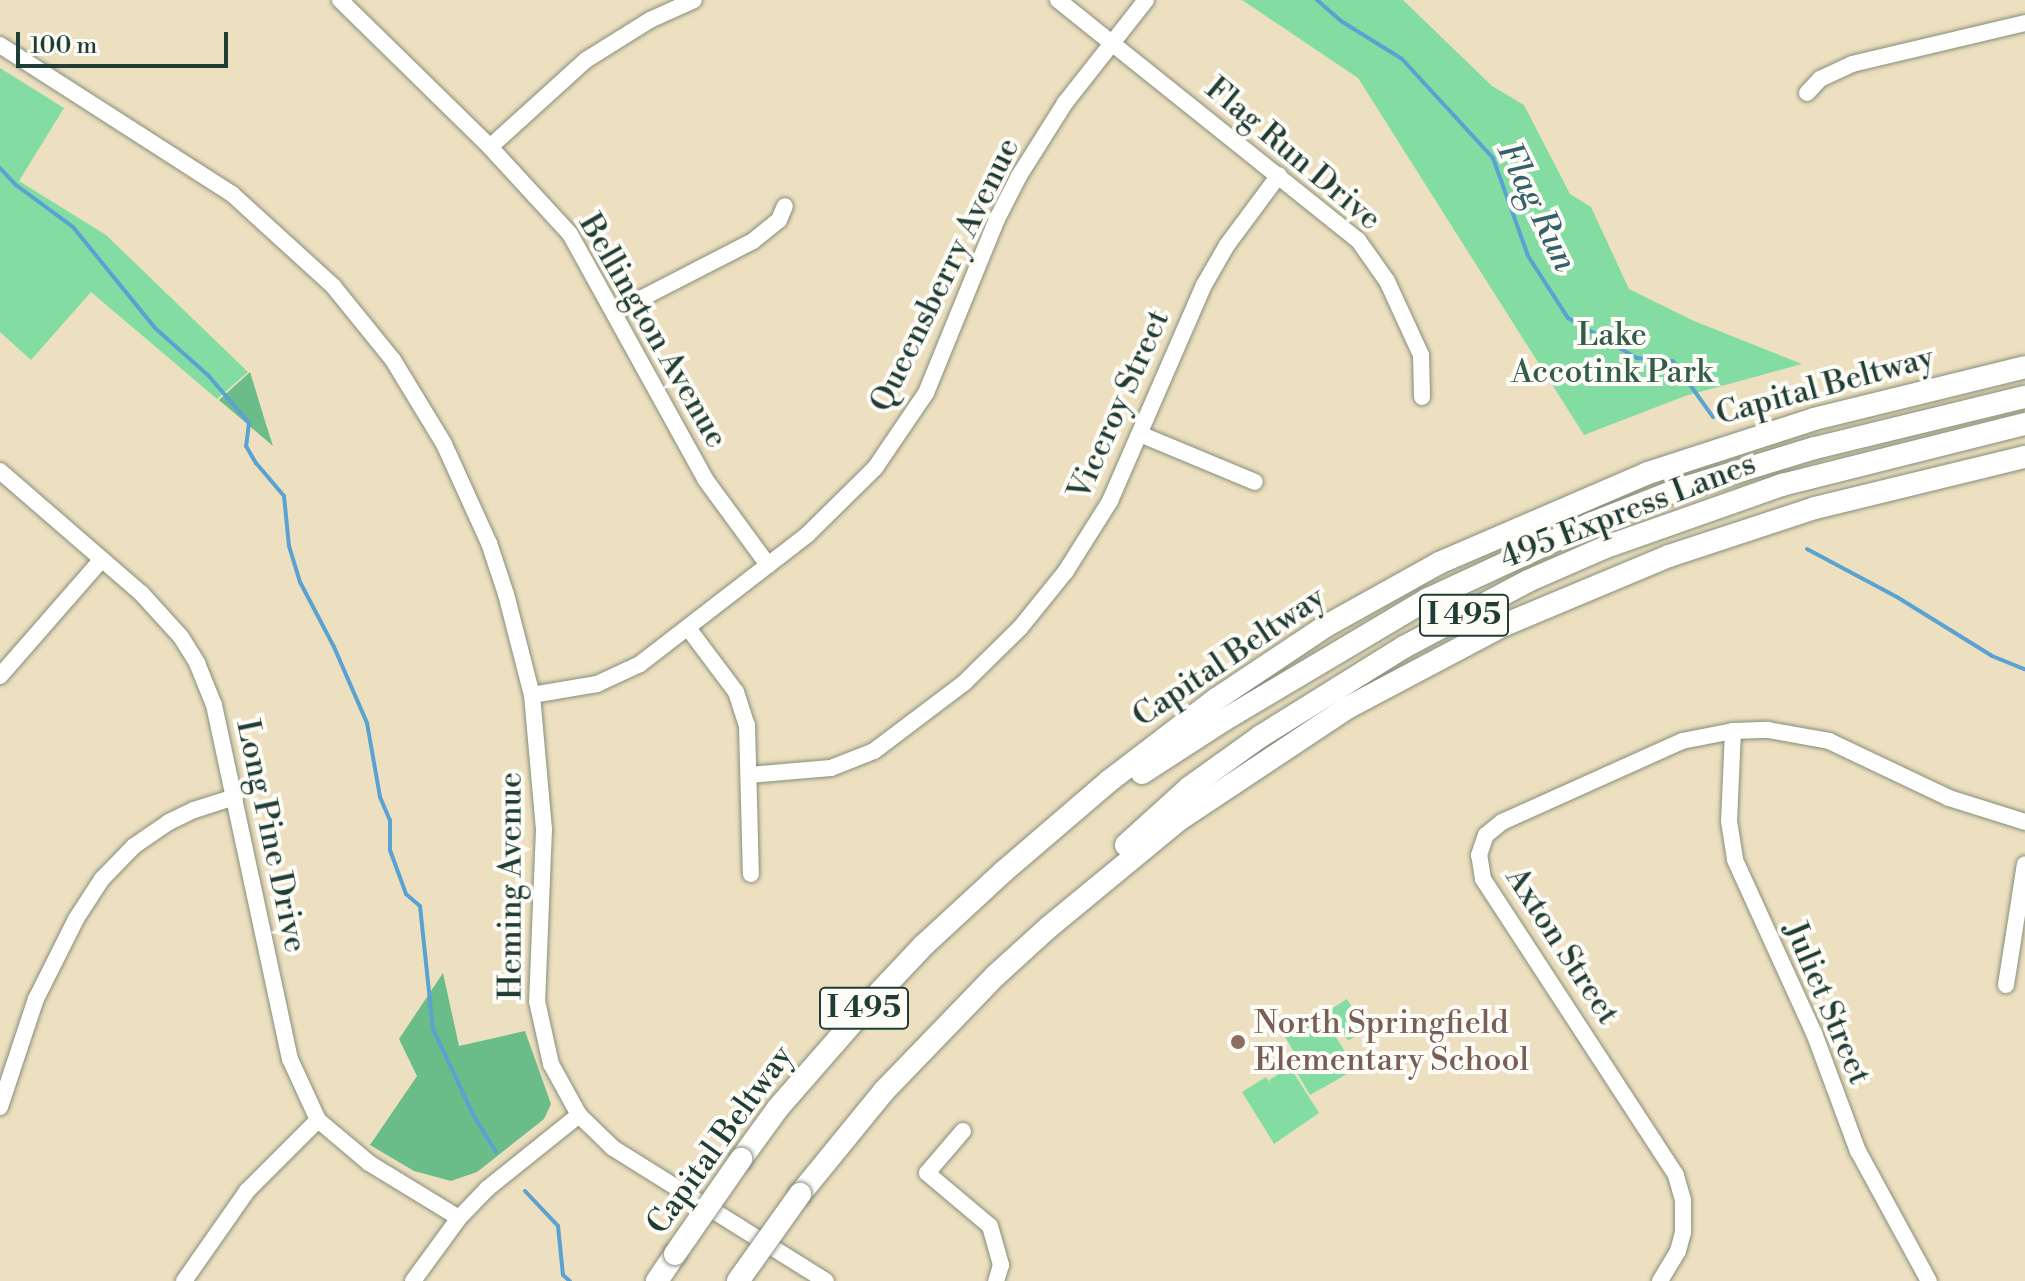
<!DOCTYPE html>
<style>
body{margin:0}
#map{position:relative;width:2025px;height:1281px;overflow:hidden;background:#ede0c0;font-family:"Libre Bodoni",serif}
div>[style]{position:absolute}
.green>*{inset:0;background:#83dda3;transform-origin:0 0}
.forest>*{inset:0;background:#6abc89}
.stream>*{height:4px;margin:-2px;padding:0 2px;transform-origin:2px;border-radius:2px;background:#5aa2d1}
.roads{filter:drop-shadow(0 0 2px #868e7a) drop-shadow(0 0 2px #868e7a)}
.minor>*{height:16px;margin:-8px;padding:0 8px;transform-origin:8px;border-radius:8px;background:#fff}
.highway>*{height:22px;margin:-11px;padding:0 11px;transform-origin:11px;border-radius:11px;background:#fff}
.bridges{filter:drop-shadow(0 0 2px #868e7a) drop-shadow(0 0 2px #868e7a)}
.highway-bridge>*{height:22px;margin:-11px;padding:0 11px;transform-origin:11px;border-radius:11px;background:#fff}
.dots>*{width:22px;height:22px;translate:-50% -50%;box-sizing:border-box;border:4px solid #fdfcf7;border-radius:50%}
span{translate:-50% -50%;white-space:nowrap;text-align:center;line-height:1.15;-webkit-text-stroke:8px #fdfcf7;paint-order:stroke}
.shield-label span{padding:2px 6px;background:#fdfcf7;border:2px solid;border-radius:6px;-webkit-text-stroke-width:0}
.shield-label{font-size:30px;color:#1f3d34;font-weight:700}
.street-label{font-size:32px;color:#1f3d34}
.park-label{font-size:32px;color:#335d4a}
.education-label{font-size:32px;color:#785e54}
.left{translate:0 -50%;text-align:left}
.water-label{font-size:34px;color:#34606b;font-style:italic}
.scale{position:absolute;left:16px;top:32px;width:212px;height:36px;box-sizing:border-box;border:4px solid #1f3d34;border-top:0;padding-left:10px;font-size:24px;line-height:28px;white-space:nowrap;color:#1f3d34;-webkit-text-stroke:6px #fdfcf7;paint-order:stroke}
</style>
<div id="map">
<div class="green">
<i style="clip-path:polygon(1242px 0,1403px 0,1492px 86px,1524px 105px,1570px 194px,1591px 207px,1629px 289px,1694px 321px,1802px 364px,1685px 396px,1584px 435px,1358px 78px)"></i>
<i style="clip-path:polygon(0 68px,64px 108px,19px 181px,106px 235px,248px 372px,217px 399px,91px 292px,31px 360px,0 332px)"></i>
<i style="left:1347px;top:999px;width:36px;height:21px;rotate:58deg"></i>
<i style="clip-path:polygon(1320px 1012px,1356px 1069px,1310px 1095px,1289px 1059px,1295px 1054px,1284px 1035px)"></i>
<i style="clip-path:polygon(1290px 1067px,1319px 1113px,1274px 1144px,1242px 1092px,1266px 1077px,1272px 1086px,1269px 1080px)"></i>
</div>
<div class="forest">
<i style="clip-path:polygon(250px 372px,265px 421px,273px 446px,219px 400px)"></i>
<i style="clip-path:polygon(443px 973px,459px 1046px,525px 1031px,551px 1104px,544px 1119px,477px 1172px,451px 1181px,414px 1171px,370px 1145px,417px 1076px,399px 1039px)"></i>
</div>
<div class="stream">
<i style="left:1317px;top:0;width:32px;rotate:41deg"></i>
<i style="left:1341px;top:21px;width:72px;rotate:31.9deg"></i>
<i style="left:1402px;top:59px;width:134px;rotate:47.4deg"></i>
<i style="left:1493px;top:158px;width:104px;rotate:70.3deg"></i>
<i style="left:1528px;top:256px;width:74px;rotate:57.2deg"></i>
<i style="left:1568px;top:318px;width:80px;rotate:30.1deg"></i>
<i style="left:1637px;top:358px;width:36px;rotate:5deg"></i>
<i style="left:1673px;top:361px;width:69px;rotate:54.5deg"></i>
<i style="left:0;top:168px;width:23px;rotate:47deg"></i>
<i style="left:16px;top:185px;width:71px;rotate:36.4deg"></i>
<i style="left:73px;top:227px;width:130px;rotate:50.9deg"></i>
<i style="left:155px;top:328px;width:71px;rotate:41.6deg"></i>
<i style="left:208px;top:375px;width:63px;rotate:49.5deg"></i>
<i style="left:249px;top:423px;width:23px;rotate:97deg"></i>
<i style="left:246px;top:446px;width:20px;rotate:60deg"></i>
<i style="left:256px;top:463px;width:43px;rotate:49.7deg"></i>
<i style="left:284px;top:496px;width:50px;rotate:84.3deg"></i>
<i style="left:289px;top:546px;width:38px;rotate:73deg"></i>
<i style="left:300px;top:582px;width:73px;rotate:62.4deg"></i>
<i style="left:334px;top:647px;width:83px;rotate:66.5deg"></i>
<i style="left:367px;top:723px;width:75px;rotate:80deg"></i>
<i style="left:380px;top:797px;width:25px;rotate:67deg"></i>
<i style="left:390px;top:820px;width:30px;rotate:90deg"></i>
<i style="left:390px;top:850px;width:47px;rotate:70deg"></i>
<i style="left:406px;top:894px;width:18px;rotate:41deg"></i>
<i style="left:420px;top:906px;width:124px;rotate:84deg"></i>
<i style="left:433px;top:1029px;width:96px;rotate:64.8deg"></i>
<i style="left:474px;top:1116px;width:42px;rotate:58.6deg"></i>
<i style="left:1807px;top:549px;width:102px;rotate:28.1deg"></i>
<i style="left:1897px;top:597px;width:112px;rotate:31.8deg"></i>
<i style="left:1992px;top:656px;width:35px;rotate:22deg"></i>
<i style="left:525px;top:1191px;width:48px;rotate:46.7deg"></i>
<i style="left:558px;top:1226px;width:49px;rotate:84.2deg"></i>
<i style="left:563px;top:1275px;width:9px;rotate:41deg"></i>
</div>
<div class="roads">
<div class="minor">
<i style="left:340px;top:0;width:210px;rotate:44.4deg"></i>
<i style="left:490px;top:147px;width:118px;rotate:47.4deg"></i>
<i style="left:570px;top:234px;width:280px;rotate:61.1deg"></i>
<i style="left:705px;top:479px;width:107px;rotate:53.8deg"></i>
<i style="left:1058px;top:0;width:384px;rotate:38.7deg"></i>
<i style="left:1358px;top:240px;width:50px;rotate:54.7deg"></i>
<i style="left:1387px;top:281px;width:81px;rotate:65.3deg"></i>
<i style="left:1421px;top:355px;width:42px;rotate:88.6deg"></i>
<i style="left:0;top:45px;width:276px;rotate:32.7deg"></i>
<i style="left:232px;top:194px;width:137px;rotate:42.3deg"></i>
<i style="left:333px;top:286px;width:95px;rotate:51deg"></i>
<i style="left:393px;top:360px;width:98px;rotate:58.7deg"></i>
<i style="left:444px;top:444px;width:109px;rotate:65.6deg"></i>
<i style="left:489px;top:543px;width:54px;rotate:71.6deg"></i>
<i style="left:506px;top:594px;width:104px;rotate:75.6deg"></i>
<i style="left:532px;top:695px;width:135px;rotate:84.9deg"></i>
<i style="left:544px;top:829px;width:172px;rotate:92.3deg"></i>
<i style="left:537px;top:1001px;width:65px;rotate:77.5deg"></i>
<i style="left:551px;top:1064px;width:58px;rotate:61.2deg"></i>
<i style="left:579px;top:1115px;width:47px;rotate:44.1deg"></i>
<i style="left:613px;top:1148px;width:251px;rotate:32deg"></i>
<i style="left:1807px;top:93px;width:19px;rotate:-47deg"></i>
<i style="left:1820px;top:79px;width:35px;rotate:-25deg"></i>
<i style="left:1852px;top:64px;width:178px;rotate:-13.3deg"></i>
<i style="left:490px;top:147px;width:130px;rotate:-42.2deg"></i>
<i style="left:586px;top:60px;width:75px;rotate:-32deg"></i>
<i style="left:650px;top:20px;width:48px;rotate:-24.4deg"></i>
<i style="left:615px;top:312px;width:155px;rotate:-27.2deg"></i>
<i style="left:753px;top:241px;width:33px;rotate:-39deg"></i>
<i style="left:779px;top:220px;width:15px;rotate:-67deg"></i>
<i style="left:1142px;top:435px;width:122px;rotate:22.6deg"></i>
<i style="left:0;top:471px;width:186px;rotate:40.9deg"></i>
<i style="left:141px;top:593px;width:59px;rotate:47.7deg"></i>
<i style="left:181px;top:637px;width:31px;rotate:58deg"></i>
<i style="left:197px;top:663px;width:45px;rotate:68deg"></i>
<i style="left:214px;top:705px;width:362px;rotate:77.9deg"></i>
<i style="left:290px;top:1059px;width:67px;rotate:65.3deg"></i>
<i style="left:318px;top:1120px;width:67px;rotate:40.1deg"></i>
<i style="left:369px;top:1163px;width:105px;rotate:31.4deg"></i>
<i style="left:688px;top:628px;width:80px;rotate:53.1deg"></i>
<i style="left:736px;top:692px;width:35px;rotate:72deg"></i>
<i style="left:747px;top:725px;width:149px;rotate:88.5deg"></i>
<i style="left:0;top:676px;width:155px;rotate:-48.9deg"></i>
<i style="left:532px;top:695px;width:66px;rotate:-9.6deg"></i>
<i style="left:597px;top:684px;width:47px;rotate:-24.9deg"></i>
<i style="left:640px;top:664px;width:211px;rotate:-37.7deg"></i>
<i style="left:807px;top:535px;width:95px;rotate:-44.6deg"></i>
<i style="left:875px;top:468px;width:91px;rotate:-55.8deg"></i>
<i style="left:926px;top:393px;width:188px;rotate:-67.8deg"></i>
<i style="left:997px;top:219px;width:48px;rotate:-62.9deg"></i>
<i style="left:1019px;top:176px;width:86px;rotate:-57.8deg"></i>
<i style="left:1065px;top:103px;width:131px;rotate:-51.8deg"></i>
<i style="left:1733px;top:731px;width:90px;rotate:92.5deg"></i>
<i style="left:1729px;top:821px;width:39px;rotate:81deg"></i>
<i style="left:1735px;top:860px;width:190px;rotate:65.5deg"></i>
<i style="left:1814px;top:1033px;width:126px;rotate:69.6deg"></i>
<i style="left:1858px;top:1151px;width:148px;rotate:61.4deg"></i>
<i style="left:749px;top:775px;width:82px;rotate:-4.9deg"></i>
<i style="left:831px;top:768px;width:46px;rotate:-21.6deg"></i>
<i style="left:874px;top:751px;width:113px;rotate:-37.1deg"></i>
<i style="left:964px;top:683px;width:78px;rotate:-44.5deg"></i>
<i style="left:1020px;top:628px;width:73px;rotate:-51.1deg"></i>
<i style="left:1066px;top:571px;width:83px;rotate:-57.8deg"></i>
<i style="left:1110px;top:501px;width:236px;rotate:-66.5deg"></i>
<i style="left:1204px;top:285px;width:46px;rotate:-60.1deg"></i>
<i style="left:1227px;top:245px;width:87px;rotate:-53.4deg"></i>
<i style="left:2006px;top:985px;width:122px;rotate:-81.1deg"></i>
<i style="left:0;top:1107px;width:114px;rotate:-71.6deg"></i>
<i style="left:36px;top:999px;width:89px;rotate:-63.4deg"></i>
<i style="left:76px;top:919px;width:48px;rotate:-57deg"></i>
<i style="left:102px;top:879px;width:46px;rotate:-45.9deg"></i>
<i style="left:134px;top:846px;width:42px;rotate:-34.4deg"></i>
<i style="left:169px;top:822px;width:28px;rotate:-26deg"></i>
<i style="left:194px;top:810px;width:43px;rotate:-17.6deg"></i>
<i style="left:963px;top:1131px;width:55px;rotate:130.6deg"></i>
<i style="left:927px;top:1173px;width:82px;rotate:40.1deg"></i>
<i style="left:990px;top:1226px;width:41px;rotate:74.2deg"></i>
<i style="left:1001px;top:1265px;width:17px;rotate:107deg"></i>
<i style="left:184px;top:1281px;width:110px;rotate:-55deg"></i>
<i style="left:247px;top:1191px;width:100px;rotate:-45deg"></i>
<i style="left:413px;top:1281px;width:78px;rotate:-53.9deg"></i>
<i style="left:459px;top:1218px;width:42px;rotate:-46deg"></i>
<i style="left:488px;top:1188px;width:117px;rotate:-38.7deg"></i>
<i style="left:1660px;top:1281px;width:35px;rotate:-59deg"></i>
<i style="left:1678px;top:1251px;width:20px;rotate:-75deg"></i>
<i style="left:1683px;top:1232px;width:32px;rotate:-90deg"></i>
<i style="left:1683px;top:1200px;width:26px;rotate:-106deg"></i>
<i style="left:1676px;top:1175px;width:353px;rotate:-123.1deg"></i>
<i style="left:1483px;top:879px;width:24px;rotate:-99deg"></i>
<i style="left:1479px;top:855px;width:21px;rotate:-71deg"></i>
<i style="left:1486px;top:835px;width:21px;rotate:-39deg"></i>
<i style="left:1502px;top:822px;width:197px;rotate:-24.2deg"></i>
<i style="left:1682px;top:741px;width:52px;rotate:-11.1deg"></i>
<i style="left:1733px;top:731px;width:35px;rotate:-2deg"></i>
<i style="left:1768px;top:730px;width:62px;rotate:10.2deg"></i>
<i style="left:1829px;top:741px;width:133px;rotate:25.4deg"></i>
<i style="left:1949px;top:798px;width:80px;rotate:17.5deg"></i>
</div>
<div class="highway">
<i style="left:1142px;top:773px;width:98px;rotate:-32.9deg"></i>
<i style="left:1224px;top:720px;width:237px;rotate:-30.7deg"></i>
<i style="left:1428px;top:599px;width:179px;rotate:-24.8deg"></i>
<i style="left:1590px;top:524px;width:90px;rotate:-21.4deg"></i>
<i style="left:1674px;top:491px;width:147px;rotate:-17deg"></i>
<i style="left:1815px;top:448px;width:216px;rotate:-13.7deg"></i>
<i style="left:1126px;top:845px;width:86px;rotate:-42.2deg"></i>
<i style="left:1190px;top:787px;width:87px;rotate:-35.7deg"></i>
<i style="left:1261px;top:736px;width:168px;rotate:-31.9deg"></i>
<i style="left:1404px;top:647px;width:140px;rotate:-28deg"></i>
<i style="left:1528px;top:581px;width:85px;rotate:-23.6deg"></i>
<i style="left:1606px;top:547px;width:187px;rotate:-19.4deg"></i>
<i style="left:1782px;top:485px;width:251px;rotate:-14.1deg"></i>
<i style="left:741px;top:1159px;width:63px;rotate:-54deg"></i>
<i style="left:778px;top:1108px;width:146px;rotate:-48.9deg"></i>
<i style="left:874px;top:998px;width:73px;rotate:-46.7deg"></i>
<i style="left:924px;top:945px;width:108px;rotate:-42.7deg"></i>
<i style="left:1003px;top:872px;width:140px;rotate:-40.6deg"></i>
<i style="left:1109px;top:781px;width:133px;rotate:-37.4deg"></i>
<i style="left:1215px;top:700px;width:133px;rotate:-33.7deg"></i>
<i style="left:1326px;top:626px;width:129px;rotate:-29.1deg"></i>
<i style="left:1439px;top:563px;width:228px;rotate:-23.3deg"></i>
<i style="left:1648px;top:473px;width:175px;rotate:-18deg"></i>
<i style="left:1814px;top:419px;width:217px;rotate:-13.8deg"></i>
<i style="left:800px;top:1194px;width:133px;rotate:-50.8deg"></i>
<i style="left:884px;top:1091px;width:160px;rotate:-46deg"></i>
<i style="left:995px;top:976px;width:73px;rotate:-42.2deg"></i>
<i style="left:1049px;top:927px;width:170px;rotate:-39.5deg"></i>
<i style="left:1180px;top:819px;width:201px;rotate:-33.6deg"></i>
<i style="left:1347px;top:708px;width:178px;rotate:-27.9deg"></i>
<i style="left:1504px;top:625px;width:179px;rotate:-22.7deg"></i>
<i style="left:1669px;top:556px;width:154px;rotate:-18.2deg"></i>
<i style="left:1815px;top:508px;width:216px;rotate:-13.7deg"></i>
<i style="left:657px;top:1281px;width:32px;rotate:-56deg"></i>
</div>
</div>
<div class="bridges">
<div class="highway-bridge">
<i style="left:675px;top:1254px;width:116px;rotate:-55.2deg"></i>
<i style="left:738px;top:1281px;width:107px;rotate:-54.5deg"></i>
</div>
</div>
<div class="dots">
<i style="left:1238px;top:1042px;background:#8d6e63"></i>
</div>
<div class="shield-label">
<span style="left:1464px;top:615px">I 495</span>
<span style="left:864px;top:1008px">I 495</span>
</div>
<div class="street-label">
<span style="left:1293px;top:154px;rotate:40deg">Flag Run Drive</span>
<span style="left:945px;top:275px;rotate:-64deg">Queensberry Avenue</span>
<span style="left:653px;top:331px;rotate:60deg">Bellington Avenue</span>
<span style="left:1825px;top:386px;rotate:-15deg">Capital Beltway</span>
<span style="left:1119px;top:405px;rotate:-66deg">Viceroy Street</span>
<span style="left:1628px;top:511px;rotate:-21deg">495 Express Lanes</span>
<span style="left:1229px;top:657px;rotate:-34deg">Capital Beltway</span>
<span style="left:271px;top:836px;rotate:78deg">Long Pine Drive</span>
<span style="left:511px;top:886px;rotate:-90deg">Heming Avenue</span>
<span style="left:1562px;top:946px;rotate:57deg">Axton Street</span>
<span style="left:1827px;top:1003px;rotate:67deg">Juliet Street</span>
<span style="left:720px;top:1140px;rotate:-54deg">Capital Beltway</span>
</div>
<div class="park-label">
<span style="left:1612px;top:354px">Lake<br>Accotink Park</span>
</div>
<div class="education-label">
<span class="left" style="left:1254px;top:1042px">North Springfield<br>Elementary School</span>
</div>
<div class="water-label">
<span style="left:1536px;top:207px;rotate:64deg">Flag Run</span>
</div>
<div class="scale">100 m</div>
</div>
